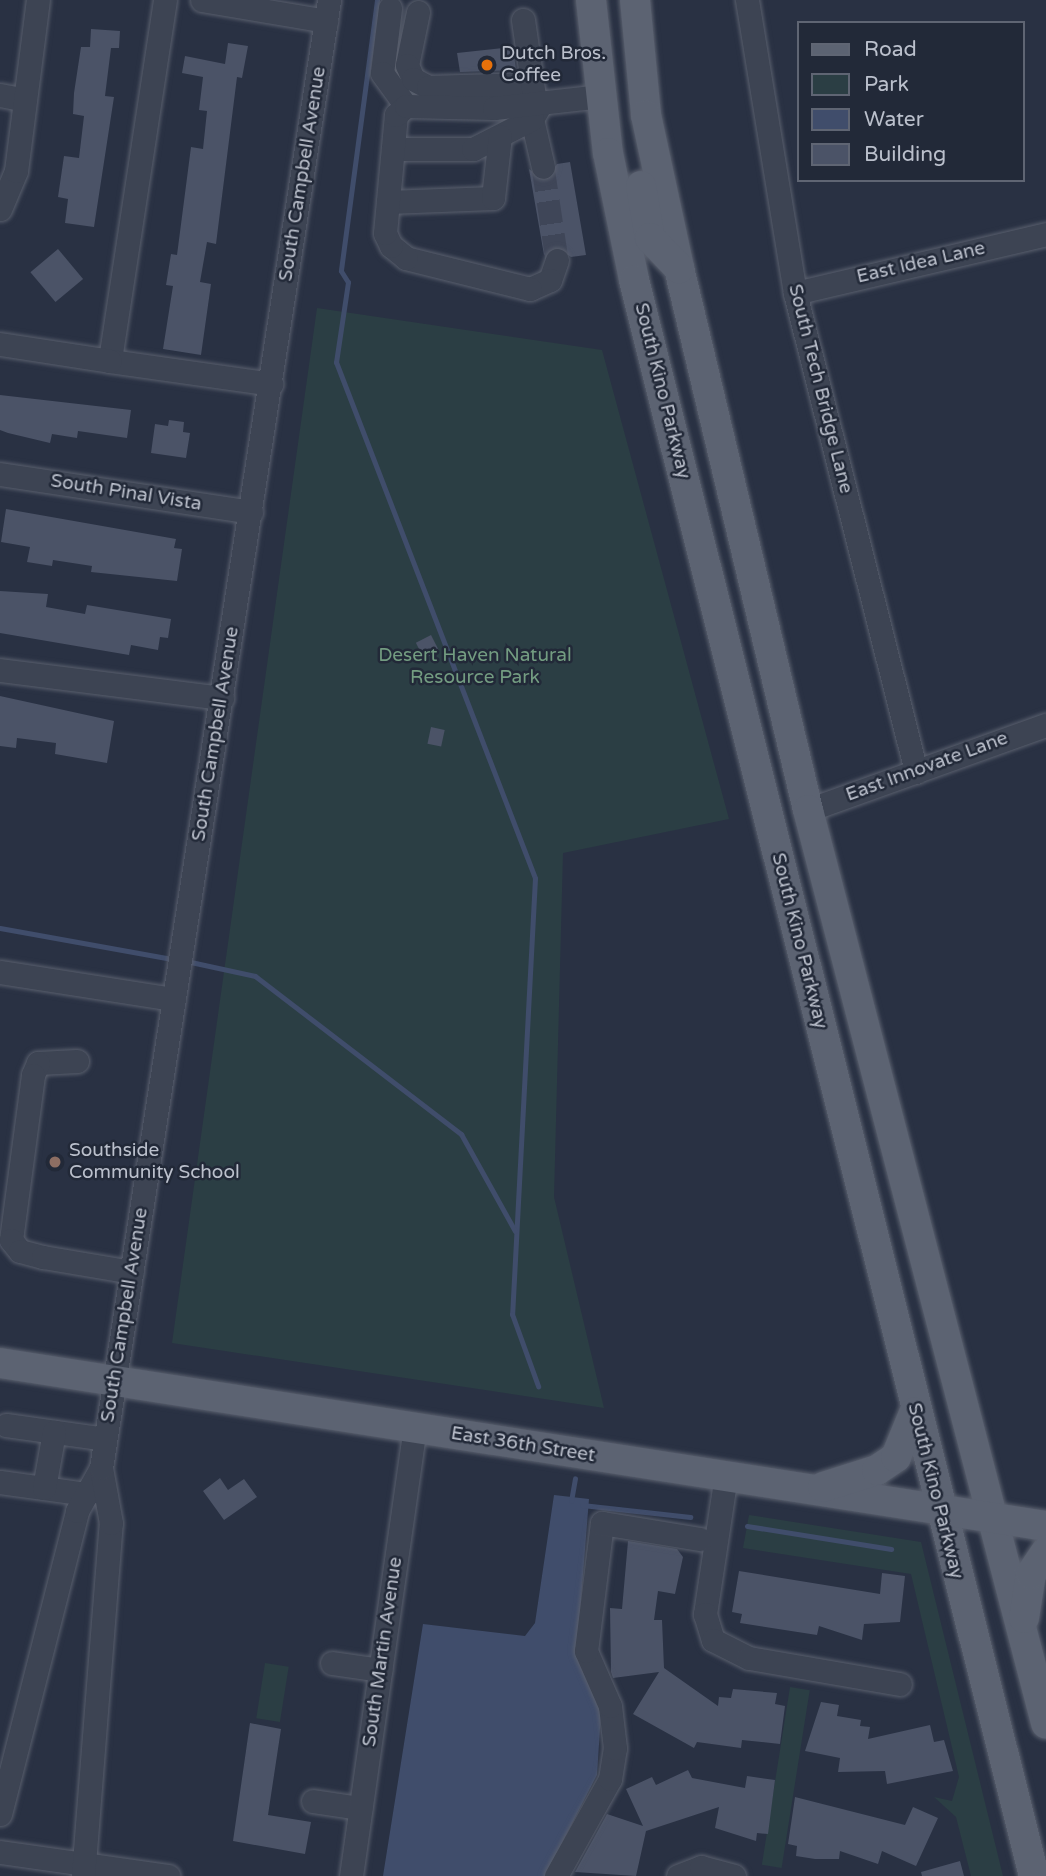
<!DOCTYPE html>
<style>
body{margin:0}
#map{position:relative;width:1046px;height:1876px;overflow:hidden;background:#293143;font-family:"Varela Round",sans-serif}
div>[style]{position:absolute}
.green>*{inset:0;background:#2b3e44;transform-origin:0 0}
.water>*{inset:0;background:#404d6b}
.stream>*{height:5px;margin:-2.5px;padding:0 2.5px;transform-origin:2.5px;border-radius:2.5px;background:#404d6b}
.building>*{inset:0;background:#4b5367;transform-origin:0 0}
.minor-tunnel>*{height:23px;margin-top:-11.5px;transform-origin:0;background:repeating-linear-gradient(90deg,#3f4658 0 23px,transparent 0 34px)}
.roads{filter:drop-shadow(0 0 2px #595f6d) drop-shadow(0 0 2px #595f6d)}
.minor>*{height:23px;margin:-11.5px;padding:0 11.5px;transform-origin:11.5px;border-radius:11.5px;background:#3d4453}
.major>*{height:30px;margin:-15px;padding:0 15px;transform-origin:15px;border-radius:15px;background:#5c6372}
.dots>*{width:19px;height:19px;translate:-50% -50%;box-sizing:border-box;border:4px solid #222938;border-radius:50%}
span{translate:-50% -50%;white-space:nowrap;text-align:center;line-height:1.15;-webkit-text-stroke:5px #222938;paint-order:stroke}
.poi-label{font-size:19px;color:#bbc0cc}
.left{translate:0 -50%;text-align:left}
.street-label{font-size:19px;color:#bbc0cc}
.park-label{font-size:19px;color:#739c81}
.legend{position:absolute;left:797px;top:21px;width:228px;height:161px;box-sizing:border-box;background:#222938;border:2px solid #5f6573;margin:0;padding:9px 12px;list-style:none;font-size:21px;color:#bbc0cc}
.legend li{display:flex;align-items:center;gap:14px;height:35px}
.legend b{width:35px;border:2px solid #5f6573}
</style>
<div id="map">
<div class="green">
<i style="clip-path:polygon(317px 308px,602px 350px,729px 819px,563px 853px,554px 1197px,604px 1408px,172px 1343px)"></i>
<i style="clip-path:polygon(749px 1515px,921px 1542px,1003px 1876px,971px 1876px,956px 1817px,934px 1797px,952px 1801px,959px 1777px,911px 1574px,743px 1548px)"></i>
<i style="left:265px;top:1663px;width:24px;height:56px;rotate:9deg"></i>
<i style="left:790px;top:1687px;width:20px;height:180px;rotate:9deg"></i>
</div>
<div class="water">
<i style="clip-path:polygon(554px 1495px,589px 1499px,577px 1650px,601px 1713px,597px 1775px,545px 1876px,383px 1876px,423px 1624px,525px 1636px,535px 1623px)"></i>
</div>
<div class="stream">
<i style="left:377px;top:0;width:273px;rotate:97.6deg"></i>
<i style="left:341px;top:271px;width:13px;rotate:58deg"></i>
<i style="left:348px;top:282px;width:81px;rotate:98.5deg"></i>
<i style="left:336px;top:362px;width:553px;rotate:68.91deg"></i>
<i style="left:535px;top:878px;width:437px;rotate:93deg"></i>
<i style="left:512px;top:1314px;width:77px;rotate:70.1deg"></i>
<i style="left:0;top:928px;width:176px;rotate:10.2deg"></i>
<i style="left:186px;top:961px;width:71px;rotate:12.3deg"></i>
<i style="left:255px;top:976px;width:260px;rotate:37.5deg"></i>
<i style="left:461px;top:1134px;width:111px;rotate:60.9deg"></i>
<i style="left:571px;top:1501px;width:23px;rotate:-80deg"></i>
<i style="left:582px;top:1505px;width:109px;rotate:6.3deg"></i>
<i style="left:747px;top:1526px;width:146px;rotate:9.1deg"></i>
</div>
<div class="building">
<i style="clip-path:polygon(91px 29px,120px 31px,119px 48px,111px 48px,105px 96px,114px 97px,94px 227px,65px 223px,68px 199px,58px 197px,64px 156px,79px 158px,84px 116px,73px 114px,74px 93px,81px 47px,90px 47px)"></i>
<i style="clip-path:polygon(228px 43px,248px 46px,242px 78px,237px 77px,216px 244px,207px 242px,200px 282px,211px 284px,201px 355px,163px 349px,173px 286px,166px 285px,171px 254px,177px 255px,191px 147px,203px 149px,207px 111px,199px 110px,203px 77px,182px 73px,185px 56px,225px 64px)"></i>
<i style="clip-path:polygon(513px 47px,516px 70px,460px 72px,457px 53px)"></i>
<i style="clip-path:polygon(570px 162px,586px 255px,571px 257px,555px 246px,544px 255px,529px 169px,545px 181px,557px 164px)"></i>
<i style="left:58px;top:249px;width:39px;height:36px;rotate:50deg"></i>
<i style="clip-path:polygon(0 395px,131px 410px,127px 438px,78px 431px,77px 438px,52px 434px,50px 443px,8px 433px,0 430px)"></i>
<i style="clip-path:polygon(169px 420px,184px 422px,183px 432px,190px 433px,186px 458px,151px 453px,155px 424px,168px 426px)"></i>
<i style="clip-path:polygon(6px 509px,176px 539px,174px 548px,182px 549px,177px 581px,91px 572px,92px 566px,53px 560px,52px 566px,27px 562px,30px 547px,1px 542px)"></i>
<i style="clip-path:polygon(0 591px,48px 594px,46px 607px,85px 614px,87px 605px,171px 619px,168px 638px,160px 637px,158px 650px,131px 645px,129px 655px,0 633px)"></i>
<i style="left:431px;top:635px;width:18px;height:17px;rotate:63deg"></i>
<i style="clip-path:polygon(0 696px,114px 721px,107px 763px,55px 754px,56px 743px,17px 738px,16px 748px,0 746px)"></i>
<i style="left:431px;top:727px;width:14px;height:17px;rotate:12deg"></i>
<i style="clip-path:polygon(220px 1478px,228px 1490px,244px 1479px,257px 1497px,224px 1520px,203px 1491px)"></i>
<i style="clip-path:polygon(628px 1541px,677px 1549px,683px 1557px,675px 1594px,658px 1591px,654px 1620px,662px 1620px,664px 1668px,718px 1706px,719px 1697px,731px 1698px,733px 1689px,777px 1693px,775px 1704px,785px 1706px,780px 1744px,742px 1740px,741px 1748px,697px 1742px,694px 1748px,633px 1714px,659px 1672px,613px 1678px,611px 1672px,610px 1608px,622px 1609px)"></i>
<i style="clip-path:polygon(739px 1571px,880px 1594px,882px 1573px,905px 1576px,900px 1622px,864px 1624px,862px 1640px,819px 1626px,817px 1635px,740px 1623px,742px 1614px,732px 1612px)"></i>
<i style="clip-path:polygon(821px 1702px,839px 1705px,837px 1716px,861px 1720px,860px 1726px,870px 1727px,868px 1739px,930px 1725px,934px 1742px,944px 1740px,953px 1771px,887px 1784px,885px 1771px,838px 1772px,840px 1758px,805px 1751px)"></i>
<i style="clip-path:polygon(250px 1723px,281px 1729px,268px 1815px,311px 1822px,305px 1854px,233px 1841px)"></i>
<i style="clip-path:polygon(688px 1770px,692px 1778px,745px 1788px,747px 1776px,775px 1780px,768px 1834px,757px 1833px,756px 1841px,715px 1828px,719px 1807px,646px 1831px,636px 1876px,575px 1872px,607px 1814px,643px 1826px,626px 1789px,652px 1777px,656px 1785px)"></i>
<i style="clip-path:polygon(795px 1797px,905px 1825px,913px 1807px,938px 1818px,916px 1866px,882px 1851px,878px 1864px,840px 1851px,839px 1859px,815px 1859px,796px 1856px,797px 1846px,788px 1844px)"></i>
<i style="clip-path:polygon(960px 1861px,964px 1876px,922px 1876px,921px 1872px)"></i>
</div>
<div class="minor-tunnel">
<i style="left:543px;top:167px;width:94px;rotate:81.4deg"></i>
</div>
<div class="roads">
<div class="minor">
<i style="left:165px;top:0;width:365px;rotate:98.7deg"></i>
<i style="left:110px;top:361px;width:163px;rotate:8.1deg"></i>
<i style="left:202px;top:0;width:126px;rotate:9.6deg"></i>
<i style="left:747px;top:0;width:297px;rotate:80.7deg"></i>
<i style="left:795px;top:293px;width:494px;rotate:75.8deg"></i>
<i style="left:390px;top:8px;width:65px;rotate:97deg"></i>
<i style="left:382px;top:73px;width:41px;rotate:54deg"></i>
<i style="left:418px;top:12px;width:54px;rotate:101.7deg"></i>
<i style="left:407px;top:65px;width:15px;rotate:67deg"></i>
<i style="left:413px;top:79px;width:17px;rotate:28deg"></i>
<i style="left:428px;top:87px;width:103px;rotate:-1.7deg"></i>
<i style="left:523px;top:20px;width:77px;rotate:81.8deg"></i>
<i style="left:0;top:95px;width:25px;rotate:11deg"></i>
<i style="left:539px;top:107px;width:14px;rotate:120deg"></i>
<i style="left:532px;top:119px;width:49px;rotate:77.1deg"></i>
<i style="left:393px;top:149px;width:80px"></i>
<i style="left:473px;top:149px;width:66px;rotate:-27deg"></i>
<i style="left:388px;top:202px;width:105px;rotate:-2.2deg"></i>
<i style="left:493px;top:198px;width:62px;rotate:-83.6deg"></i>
<i style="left:0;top:209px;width:41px;rotate:-67.2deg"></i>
<i style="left:16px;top:171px;width:172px;rotate:-82.7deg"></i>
<i style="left:557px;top:260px;width:21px;rotate:109deg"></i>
<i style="left:550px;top:280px;width:22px;rotate:156deg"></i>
<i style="left:530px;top:289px;width:128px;rotate:-166deg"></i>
<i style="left:406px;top:258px;width:19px;rotate:-141deg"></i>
<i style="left:391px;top:246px;width:14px;rotate:-115deg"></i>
<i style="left:385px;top:233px;width:119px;rotate:-84.7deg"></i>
<i style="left:396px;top:115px;width:13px;rotate:-42deg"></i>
<i style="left:406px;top:106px;width:88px;rotate:1.3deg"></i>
<i style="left:494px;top:108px;width:108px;rotate:-6.4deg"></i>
<i style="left:795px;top:293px;width:258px;rotate:-13.2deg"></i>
<i style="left:0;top:344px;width:111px;rotate:8.8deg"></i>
<i style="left:0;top:474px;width:254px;rotate:8.6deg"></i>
<i style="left:0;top:670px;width:224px;rotate:7.2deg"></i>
<i style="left:808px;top:810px;width:253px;rotate:-19.7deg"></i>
<i style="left:0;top:972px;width:174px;rotate:8.9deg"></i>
<i style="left:77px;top:1061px;width:39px;rotate:177deg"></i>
<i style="left:38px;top:1063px;width:13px;rotate:113deg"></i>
<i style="left:33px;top:1075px;width:166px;rotate:97.6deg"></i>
<i style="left:11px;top:1240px;width:14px;rotate:51deg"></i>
<i style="left:20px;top:1251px;width:24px;rotate:15deg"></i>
<i style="left:43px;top:1257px;width:90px;rotate:9.6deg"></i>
<i style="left:6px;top:1425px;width:100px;rotate:8deg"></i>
<i style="left:726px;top:1475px;width:141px;rotate:98.6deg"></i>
<i style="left:705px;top:1614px;width:27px;rotate:73deg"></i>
<i style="left:713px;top:1640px;width:40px;rotate:26.6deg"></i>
<i style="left:749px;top:1658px;width:153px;rotate:9.8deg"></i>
<i style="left:0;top:1482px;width:88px;rotate:7.9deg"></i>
<i style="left:44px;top:1488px;width:57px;rotate:-79.9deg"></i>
<i style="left:332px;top:1663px;width:49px;rotate:8.3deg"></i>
<i style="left:313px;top:1801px;width:48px;rotate:8.5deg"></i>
<i style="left:0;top:1814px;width:313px;rotate:-75.7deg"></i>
<i style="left:77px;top:1511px;width:49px;rotate:-60.8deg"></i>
<i style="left:0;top:1852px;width:170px;rotate:8.1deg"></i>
<i style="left:83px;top:1876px;width:354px;rotate:-85.5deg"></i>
<i style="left:111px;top:1523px;width:56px;rotate:-100.3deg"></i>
<i style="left:101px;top:1468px;width:1486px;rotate:-81.17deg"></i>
<i style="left:351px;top:1876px;width:453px;rotate:-81.9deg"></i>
<i style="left:556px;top:1876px;width:111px;rotate:-60.9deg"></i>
<i style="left:610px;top:1779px;width:31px;rotate:-81deg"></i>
<i style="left:615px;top:1748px;width:42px;rotate:-96.8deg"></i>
<i style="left:610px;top:1706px;width:60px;rotate:-113.6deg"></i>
<i style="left:586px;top:1651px;width:129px;rotate:-82.9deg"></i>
<i style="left:602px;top:1523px;width:99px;rotate:9.3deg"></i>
<i style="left:678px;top:1876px;width:25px;rotate:-21deg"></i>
<i style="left:701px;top:1867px;width:34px;rotate:15deg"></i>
</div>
<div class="major">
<i style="left:591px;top:0;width:154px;rotate:83.7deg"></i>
<i style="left:608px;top:153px;width:130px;rotate:78.4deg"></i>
<i style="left:634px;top:280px;width:1645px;rotate:75.93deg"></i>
<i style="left:635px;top:0;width:116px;rotate:84.5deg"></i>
<i style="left:646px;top:115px;width:157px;rotate:77.8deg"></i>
<i style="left:679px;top:268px;width:557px;rotate:76.61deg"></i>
<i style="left:808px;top:810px;width:944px;rotate:75.39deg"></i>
<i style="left:641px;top:186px;width:53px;rotate:80.2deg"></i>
<i style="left:650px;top:238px;width:42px;rotate:46deg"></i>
<i style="left:0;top:1363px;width:1059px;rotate:8.86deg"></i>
<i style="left:823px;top:1487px;width:57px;rotate:-17.5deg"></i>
<i style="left:877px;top:1470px;width:23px;rotate:-34deg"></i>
<i style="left:896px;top:1457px;width:48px;rotate:-67.8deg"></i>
<i style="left:1024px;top:1618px;width:45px;rotate:-81deg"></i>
<i style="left:1031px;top:1574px;width:27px;rotate:-56deg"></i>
</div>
</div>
<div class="dots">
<i style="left:487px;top:65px;background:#e8710a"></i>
<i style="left:55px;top:1162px;background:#8d6e63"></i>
</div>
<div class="poi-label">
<span class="left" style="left:501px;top:65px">Dutch Bros.<br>Coffee</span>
<span class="left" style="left:69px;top:1162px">Southside<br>Community School</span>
</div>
<div class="street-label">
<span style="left:303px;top:174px;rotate:-81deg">South Campbell Avenue</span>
<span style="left:921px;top:263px;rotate:-13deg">East Idea Lane</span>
<span style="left:820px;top:389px;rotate:76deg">South Tech Bridge Lane</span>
<span style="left:662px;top:391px;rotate:76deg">South Kino Parkway</span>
<span style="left:126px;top:493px;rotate:9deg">South Pinal Vista</span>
<span style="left:216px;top:734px;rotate:-81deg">South Campbell Avenue</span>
<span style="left:927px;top:767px;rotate:-20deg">East Innovate Lane</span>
<span style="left:799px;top:941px;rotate:76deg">South Kino Parkway</span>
<span style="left:125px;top:1315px;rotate:-81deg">South Campbell Avenue</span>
<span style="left:523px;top:1445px;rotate:9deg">East 36th Street</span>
<span style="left:935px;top:1491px;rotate:76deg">South Kino Parkway</span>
<span style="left:383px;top:1652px;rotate:-82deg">South Martin Avenue</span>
</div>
<div class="park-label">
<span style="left:475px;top:667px">Desert Haven Natural<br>Resource Park</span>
</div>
<ul class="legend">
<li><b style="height:9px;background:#5c6372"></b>Road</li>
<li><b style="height:19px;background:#2b3e44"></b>Park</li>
<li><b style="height:19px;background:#404d6b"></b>Water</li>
<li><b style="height:19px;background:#4b5367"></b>Building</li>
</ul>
</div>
